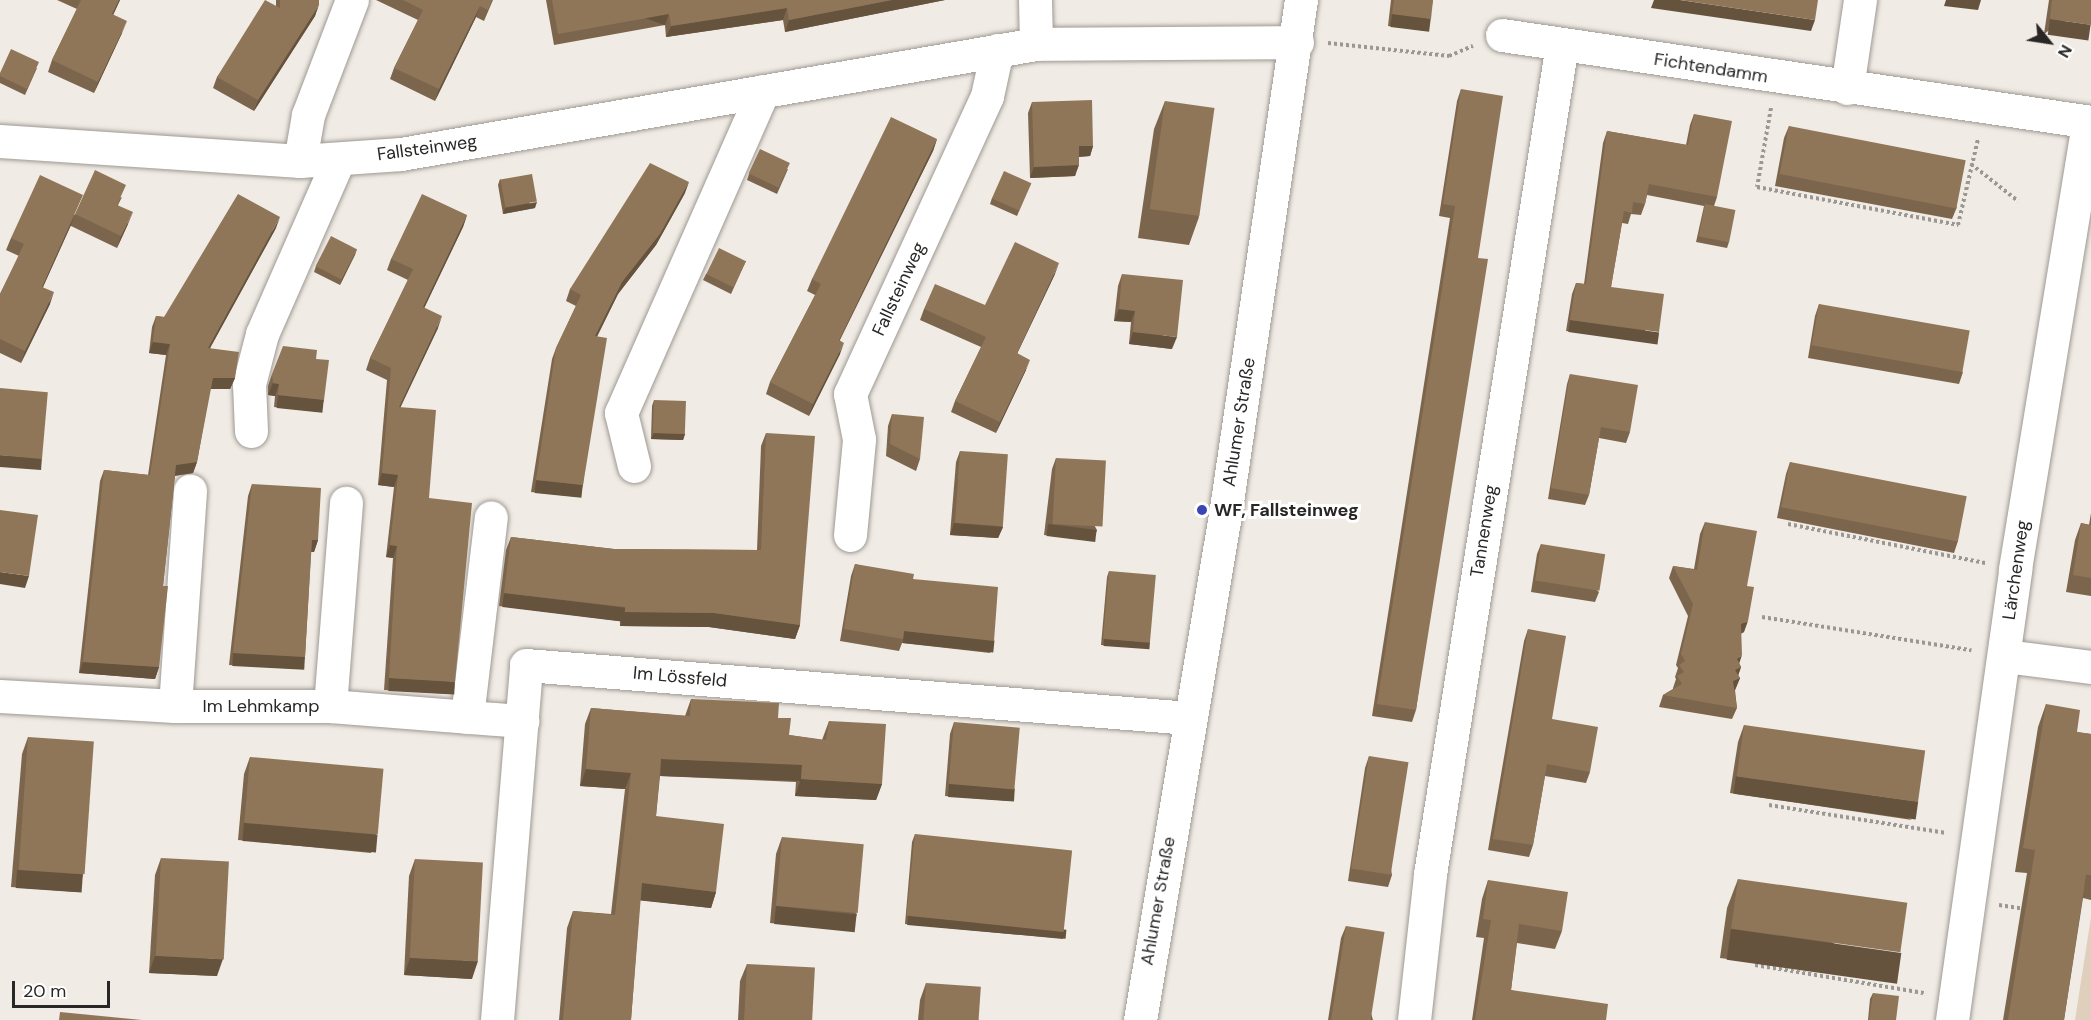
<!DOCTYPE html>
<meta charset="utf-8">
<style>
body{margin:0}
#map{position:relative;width:2091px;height:1020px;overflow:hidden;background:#f0ebe4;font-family:"DM Sans",sans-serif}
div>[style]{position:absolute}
.green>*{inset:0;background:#e0cfbc}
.path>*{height:4px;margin-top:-2px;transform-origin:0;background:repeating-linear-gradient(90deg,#9b9792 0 3px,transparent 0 6px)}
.roads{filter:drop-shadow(0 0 2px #9e9993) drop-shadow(0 0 2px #9e9993)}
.minor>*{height:33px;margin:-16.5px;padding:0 16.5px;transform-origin:16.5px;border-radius:16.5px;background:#fff}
.secondary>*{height:33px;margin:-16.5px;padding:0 16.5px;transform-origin:16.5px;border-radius:16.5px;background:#fff}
.wall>*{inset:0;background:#7c654d}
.shaded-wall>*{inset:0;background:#65533e;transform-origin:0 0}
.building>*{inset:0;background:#907659;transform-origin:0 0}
.dots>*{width:16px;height:16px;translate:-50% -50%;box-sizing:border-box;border:3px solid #fff;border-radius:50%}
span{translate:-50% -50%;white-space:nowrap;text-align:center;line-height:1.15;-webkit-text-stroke:6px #fff;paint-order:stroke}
.street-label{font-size:18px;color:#292725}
.poi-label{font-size:18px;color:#292725;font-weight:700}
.left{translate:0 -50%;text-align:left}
.north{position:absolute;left:2019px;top:12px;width:60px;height:60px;-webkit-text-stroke:4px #fff;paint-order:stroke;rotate:120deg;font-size:16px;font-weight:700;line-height:24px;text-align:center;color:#292725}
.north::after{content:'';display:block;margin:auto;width:21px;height:27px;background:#292725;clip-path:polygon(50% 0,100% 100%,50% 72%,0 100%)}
.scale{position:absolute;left:12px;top:981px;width:98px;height:27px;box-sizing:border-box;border:3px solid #292725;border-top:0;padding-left:8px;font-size:18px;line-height:21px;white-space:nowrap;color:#292725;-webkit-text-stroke:4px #fff;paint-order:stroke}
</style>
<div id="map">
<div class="green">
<i style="clip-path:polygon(2091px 917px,2091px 1020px,2075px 1020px)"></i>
</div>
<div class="path">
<i style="left:1328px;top:43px;width:122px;rotate:6.1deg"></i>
<i style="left:1449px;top:56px;width:26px;rotate:-23deg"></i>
<i style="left:1771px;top:108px;width:80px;rotate:100deg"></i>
<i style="left:1757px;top:187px;width:205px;rotate:10.7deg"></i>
<i style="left:1958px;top:225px;width:88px;rotate:-76.9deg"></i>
<i style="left:1971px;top:164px;width:60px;rotate:38.2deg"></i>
<i style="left:1788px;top:524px;width:201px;rotate:11.2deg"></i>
<i style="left:1762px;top:617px;width:212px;rotate:9deg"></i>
<i style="left:1769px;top:805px;width:178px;rotate:9deg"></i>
<i style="left:1999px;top:905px;width:26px;rotate:9deg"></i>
<i style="left:1755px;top:965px;width:171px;rotate:9.4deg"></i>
</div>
<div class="roads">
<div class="minor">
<i style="left:1035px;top:0;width:44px;rotate:88.7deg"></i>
<i style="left:1502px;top:35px;width:595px;rotate:8.4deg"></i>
<i style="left:1847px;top:88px;width:89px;rotate:-81.6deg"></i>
<i style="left:0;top:141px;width:301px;rotate:3.8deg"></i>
<i style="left:300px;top:161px;width:101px;rotate:-4deg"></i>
<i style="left:401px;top:154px;width:644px;rotate:-9.83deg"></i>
<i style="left:1036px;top:44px;width:261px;rotate:-0.4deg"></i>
<i style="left:300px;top:161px;width:47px;rotate:-80.1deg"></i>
<i style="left:308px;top:115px;width:123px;rotate:-69.1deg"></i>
<i style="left:251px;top:431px;width:47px;rotate:-92.4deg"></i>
<i style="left:249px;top:384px;width:52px;rotate:-75.4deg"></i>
<i style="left:262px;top:334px;width:191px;rotate:-66.3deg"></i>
<i style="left:634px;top:466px;width:55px;rotate:-103.8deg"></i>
<i style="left:621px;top:413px;width:352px;rotate:-66.2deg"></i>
<i style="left:850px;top:535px;width:96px;rotate:-84.6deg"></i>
<i style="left:859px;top:439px;width:46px;rotate:-101.3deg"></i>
<i style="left:850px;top:394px;width:328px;rotate:-65.3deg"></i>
<i style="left:987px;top:96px;width:47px;rotate:-77.7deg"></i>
<i style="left:2005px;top:656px;width:87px;rotate:7.3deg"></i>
<i style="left:0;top:696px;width:175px;rotate:3.3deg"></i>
<i style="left:175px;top:706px;width:155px"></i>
<i style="left:330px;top:706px;width:193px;rotate:4.5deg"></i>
<i style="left:175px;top:706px;width:216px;rotate:-86deg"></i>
<i style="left:330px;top:706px;width:204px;rotate:-85.5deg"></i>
<i style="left:467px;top:717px;width:201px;rotate:-83.2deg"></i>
<i style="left:497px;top:1020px;width:356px;rotate:-85.3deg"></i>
<i style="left:526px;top:665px;width:665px;rotate:4.57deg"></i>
<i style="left:1414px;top:1020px;width:147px;rotate:-83.7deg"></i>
<i style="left:1430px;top:874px;width:840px;rotate:-80.96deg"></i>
<i style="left:1952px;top:1020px;width:455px;rotate:-82deg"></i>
<i style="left:2015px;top:569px;width:453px;rotate:-80.7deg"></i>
</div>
<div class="secondary">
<i style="left:1140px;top:1020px;width:512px;rotate:-80.45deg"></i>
<i style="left:1225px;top:515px;width:521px;rotate:-81.61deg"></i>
</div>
</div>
<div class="wall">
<i style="clip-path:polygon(57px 0,120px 0,113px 15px,122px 33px,94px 93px,48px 72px,52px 60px,77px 9px)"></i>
<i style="clip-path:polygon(276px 0,319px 0,315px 16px,254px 111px,213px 88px,217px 77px,276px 6px)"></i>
<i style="clip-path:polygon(376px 0,493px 0,484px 21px,476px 17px,435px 101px,390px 79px,394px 68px,418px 20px)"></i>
<i style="clip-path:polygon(546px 0,945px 0,785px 32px,783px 20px,666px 37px,665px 25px,554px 45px)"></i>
<i style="clip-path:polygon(1391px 0,1433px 0,1427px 31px,1388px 26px)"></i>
<i style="clip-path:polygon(2049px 0,2091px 0,2044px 34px)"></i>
<i style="clip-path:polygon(37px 68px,25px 95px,0 83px,0 73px)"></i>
<i style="clip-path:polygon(1461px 89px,1478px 258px,1416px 710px,1412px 722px,1372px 716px,1450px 218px,1439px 216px,1457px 101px)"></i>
<i style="clip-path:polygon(1165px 101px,1199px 217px,1189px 245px,1138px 238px,1154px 129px)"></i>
<i style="clip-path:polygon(1032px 102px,1093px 146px,1090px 156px,1079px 157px,1075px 176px,1030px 178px,1028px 113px)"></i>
<i style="clip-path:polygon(1694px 114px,1717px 197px,1714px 206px,1729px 242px,1727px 248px,1696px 242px,1704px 206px,1647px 195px,1645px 204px,1641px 215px,1631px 214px,1628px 224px,1622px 223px,1611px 287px,1655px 343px,1566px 331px,1572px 294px,1576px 283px,1584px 284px,1603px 143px,1607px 131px,1686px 145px,1690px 125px)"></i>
<i style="clip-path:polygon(1789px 126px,1957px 207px,1952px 219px,1775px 186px,1784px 138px)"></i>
<i style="clip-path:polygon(937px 139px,933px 151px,840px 340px,840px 354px,809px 416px,766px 394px,770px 382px,815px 295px,807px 291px,812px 279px)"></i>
<i style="clip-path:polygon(788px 169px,777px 194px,747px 180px,749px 174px)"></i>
<i style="clip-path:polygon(500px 179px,535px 208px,503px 214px,498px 185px)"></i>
<i style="clip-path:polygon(1031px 183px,1017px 216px,990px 204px,992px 198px)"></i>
<i style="clip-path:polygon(685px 193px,656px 245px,618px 294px,597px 337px,583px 485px,579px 497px,531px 492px,552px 359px,556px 348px,576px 306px,566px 301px,570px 289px)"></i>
<i style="clip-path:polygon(122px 197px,118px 205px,128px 224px,117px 248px,71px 226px,71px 225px,43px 287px,50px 304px,21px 363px,0 353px,0 294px,19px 256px,6px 250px,11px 238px)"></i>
<i style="clip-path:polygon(467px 215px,463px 227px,424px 308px,438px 328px,400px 407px,429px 498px,451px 694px,384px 690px,393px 558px,386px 557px,394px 487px,378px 485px,387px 380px,366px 370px,370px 358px,408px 280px,387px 270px,391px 259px)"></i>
<i style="clip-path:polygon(276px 228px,210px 348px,235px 378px,230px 389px,210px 389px,197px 462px,193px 473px,175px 476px,163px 586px,159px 667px,155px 679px,79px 673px,100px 481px,104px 470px,148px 475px,166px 355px,149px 353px,152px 327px,156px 316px,164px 317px)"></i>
<i style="clip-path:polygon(357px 249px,340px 285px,314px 272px,316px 266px)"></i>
<i style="clip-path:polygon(746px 261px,731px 294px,703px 280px,706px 274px)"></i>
<i style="clip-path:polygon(1055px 274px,1017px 354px,1026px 370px,996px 433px,951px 412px,955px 401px,981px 347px,920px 320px,924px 309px,985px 305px)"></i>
<i style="clip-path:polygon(1122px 274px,1172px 349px,1129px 344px,1131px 322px,1114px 321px,1118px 286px)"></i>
<i style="clip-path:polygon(1819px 304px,1963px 372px,1959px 384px,1808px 358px,1815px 316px)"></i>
<i style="clip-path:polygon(316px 359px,324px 400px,320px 412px,274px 407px,275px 396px,268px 395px,268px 386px,272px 374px)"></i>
<i style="clip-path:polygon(1570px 374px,1630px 432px,1626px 443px,1599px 438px,1589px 495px,1585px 505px,1548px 499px,1567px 384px)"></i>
<i style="clip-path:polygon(654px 400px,685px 434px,683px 440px,651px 439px,652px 406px)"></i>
<i style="clip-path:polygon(892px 414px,920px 459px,916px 471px,886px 456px,888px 426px)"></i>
<i style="clip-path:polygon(766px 433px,800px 625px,795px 639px,709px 627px,620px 626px,620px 621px,499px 606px,506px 550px,511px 537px,614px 549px,757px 550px,761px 446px)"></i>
<i style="clip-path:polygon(960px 451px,1003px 527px,998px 538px,950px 535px,956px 462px)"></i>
<i style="clip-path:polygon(1056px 458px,1097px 530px,1093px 541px,1044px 535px,1052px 469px)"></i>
<i style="clip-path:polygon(1790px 462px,1958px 541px,1954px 553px,1777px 518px,1786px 474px)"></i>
<i style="clip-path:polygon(252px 484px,318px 540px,314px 552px,311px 552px,305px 657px,301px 669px,229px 665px,248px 496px)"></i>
<i style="clip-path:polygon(2091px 513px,2091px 596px,2066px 592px,2075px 540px,2081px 523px,2089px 525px)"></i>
<i style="clip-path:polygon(1705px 522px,1747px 586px,1744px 632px,1741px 633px,1739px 663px,1741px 667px,1738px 675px,1740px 678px,1735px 690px,1737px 708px,1732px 719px,1659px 707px,1663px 695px,1673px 689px,1673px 688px,1676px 679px,1675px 677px,1678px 668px,1676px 665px,1688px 616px,1669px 578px,1673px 566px,1694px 569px,1700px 534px)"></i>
<i style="clip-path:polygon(1541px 544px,1599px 592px,1595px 602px,1531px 592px,1537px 554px)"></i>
<i style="clip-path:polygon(855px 564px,913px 579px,994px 641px,990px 653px,902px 643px,899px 651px,840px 641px,851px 576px)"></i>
<i style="clip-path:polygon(1109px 571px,1150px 642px,1148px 648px,1101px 645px,1107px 577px)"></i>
<i style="clip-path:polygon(1528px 629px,1552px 719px,1590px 772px,1586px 783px,1545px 776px,1533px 845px,1529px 857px,1488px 850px,1524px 641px)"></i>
<i style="clip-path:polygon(691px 699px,778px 718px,789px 735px,822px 740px,829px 721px,882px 784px,876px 800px,795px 796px,796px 782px,660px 776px,656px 816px,716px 892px,711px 908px,640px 900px,631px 1020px,559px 1020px,567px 928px,573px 911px,611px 914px,625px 789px,580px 786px,585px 724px,591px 708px,685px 716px)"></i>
<i style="clip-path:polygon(2046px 704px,2077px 732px,2091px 734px,2091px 900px,2083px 898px,2064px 1020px,2003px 1020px,2027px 873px,2015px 872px,2038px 727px)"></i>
<i style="clip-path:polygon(954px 722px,1011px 801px,945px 796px,950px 734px)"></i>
<i style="clip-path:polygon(1744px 725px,1912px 820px,1730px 793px,1738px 742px)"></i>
<i style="clip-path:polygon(28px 737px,83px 875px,77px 892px,11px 887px,22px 754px)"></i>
<i style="clip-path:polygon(1369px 756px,1392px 875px,1388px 887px,1348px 881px,1365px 768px)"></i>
<i style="clip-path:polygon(250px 757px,377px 835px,371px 853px,238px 840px,244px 774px)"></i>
<i style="clip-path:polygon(915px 834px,1066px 931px,1063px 939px,905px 924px,912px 842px)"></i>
<i style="clip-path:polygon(782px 837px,857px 914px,851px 931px,770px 923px,776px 854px)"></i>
<i style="clip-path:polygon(161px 858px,217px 976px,149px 973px,155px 875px)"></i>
<i style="clip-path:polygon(415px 859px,472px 979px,404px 975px,409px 876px)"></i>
<i style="clip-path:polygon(1738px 879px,1890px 981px,1720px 958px,1727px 908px)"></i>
<i style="clip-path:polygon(1488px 880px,1562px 931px,1555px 949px,1517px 943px,1511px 990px,1606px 1020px,1472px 1020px,1484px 938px,1476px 937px,1482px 899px)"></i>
<i style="clip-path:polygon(1346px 926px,1373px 1020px,1328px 1020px,1341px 938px)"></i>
<i style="clip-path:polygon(747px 964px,812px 1020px,738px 1020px,740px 981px)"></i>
<i style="clip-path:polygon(926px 983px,979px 1020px,918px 1020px,920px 1000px)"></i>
<i style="clip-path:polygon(1873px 993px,1896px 1020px,1868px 1020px,1870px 999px)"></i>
</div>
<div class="shaded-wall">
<i style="clip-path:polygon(119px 0,120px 0,108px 26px,112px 14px)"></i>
<i style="clip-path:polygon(892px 0,945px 0,785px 32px,789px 20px)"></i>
<i style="clip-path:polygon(1654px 0,1680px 0,1815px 20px,1811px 31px,1651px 8px)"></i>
<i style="clip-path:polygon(1946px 0,1981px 0,1978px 10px,1944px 6px)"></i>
<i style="clip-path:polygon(319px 5px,315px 16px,254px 111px,258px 100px)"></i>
<i style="clip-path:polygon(480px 6px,476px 17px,435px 101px,439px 89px)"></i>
<i style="clip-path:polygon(787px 8px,783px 20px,666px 37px,671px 26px)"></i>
<i style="left:669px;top:14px;width:12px;height:113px;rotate:110deg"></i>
<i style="left:1392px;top:14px;width:39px;height:13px;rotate:7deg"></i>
<i style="left:2050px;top:19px;width:41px;height:16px;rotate:8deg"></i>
<i style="clip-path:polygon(127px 21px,122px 33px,94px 93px,98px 82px)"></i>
<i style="clip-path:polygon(937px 139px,933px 151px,834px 351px,839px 340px)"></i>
<i style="clip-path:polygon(1079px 146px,1093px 146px,1090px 156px,1075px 157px)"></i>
<i style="clip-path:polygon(1079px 165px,1075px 176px,1030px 178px,1034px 167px)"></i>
<i style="clip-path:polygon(689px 182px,685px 193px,656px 245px,618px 294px,591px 348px,595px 336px,622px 282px)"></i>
<i style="clip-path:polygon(537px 202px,535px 208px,503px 214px,505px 208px)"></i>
<i style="clip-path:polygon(133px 212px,128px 224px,117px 248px,121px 236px)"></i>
<i style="clip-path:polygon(75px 214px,71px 225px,38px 298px,42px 287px)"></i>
<i style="clip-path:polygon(467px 215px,463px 227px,419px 319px,423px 307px)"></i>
<i style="clip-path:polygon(280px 217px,276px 228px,204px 359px,208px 348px)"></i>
<i style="clip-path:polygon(357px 249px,355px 255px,340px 285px,342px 279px)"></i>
<i style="clip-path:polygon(1059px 263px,1055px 274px,1012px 364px,1017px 353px)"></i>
<i style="clip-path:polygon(54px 292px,50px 304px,21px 363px,25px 351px)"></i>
<i style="clip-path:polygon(1119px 309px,1135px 311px,1131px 322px,1114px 321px)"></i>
<i style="clip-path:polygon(442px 316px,438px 328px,395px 419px,399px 407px)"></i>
<i style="left:1570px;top:320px;width:90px;height:12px;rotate:8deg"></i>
<i style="clip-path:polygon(1133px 332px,1177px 337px,1172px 349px,1129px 344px)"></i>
<i style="clip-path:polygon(153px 342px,170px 344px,166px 355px,149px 353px)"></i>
<i style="clip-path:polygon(844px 343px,840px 354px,809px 416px,813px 404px)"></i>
<i style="clip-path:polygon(1030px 360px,1026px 370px,996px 433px,1000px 422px)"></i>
<i style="clip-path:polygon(213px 378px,235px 378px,230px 389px,208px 389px)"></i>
<i style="clip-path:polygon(273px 383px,279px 384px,275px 396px,268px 395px)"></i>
<i style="left:278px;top:395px;width:46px;height:13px;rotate:6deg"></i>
<i style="clip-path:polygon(654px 433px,685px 434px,683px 440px,651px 439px)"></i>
<i style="left:0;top:455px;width:42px;height:12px;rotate:4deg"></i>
<i style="clip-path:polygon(197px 462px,193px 473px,172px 476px,176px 465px)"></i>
<i style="clip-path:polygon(382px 473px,398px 475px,394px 487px,378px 485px)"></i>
<i style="left:536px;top:480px;width:47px;height:13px;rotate:6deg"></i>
<i style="clip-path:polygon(954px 523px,1003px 527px,998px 538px,950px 535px)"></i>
<i style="left:1048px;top:524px;width:49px;height:12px;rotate:7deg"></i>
<i style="clip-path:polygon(312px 540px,318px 540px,314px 552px,307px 552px)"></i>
<i style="clip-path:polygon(390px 545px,397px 546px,393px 558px,386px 557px)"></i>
<i style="clip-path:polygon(0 572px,29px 576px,25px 588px,0 584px)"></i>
<i style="left:504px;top:593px;width:122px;height:14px;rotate:7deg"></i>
<i style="clip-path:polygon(625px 612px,714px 613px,800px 625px,795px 639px,709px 627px,620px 626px)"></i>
<i style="clip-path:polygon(1748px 621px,1744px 632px,1737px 636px,1741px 624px)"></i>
<i style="left:904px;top:631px;width:91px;height:12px;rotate:6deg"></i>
<i style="left:1104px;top:639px;width:46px;height:7px;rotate:4deg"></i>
<i style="left:233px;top:653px;width:72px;height:13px;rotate:3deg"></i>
<i style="clip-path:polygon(1742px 655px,1738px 667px,1737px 659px)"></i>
<i style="clip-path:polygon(83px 662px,159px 667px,155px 679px,79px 673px)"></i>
<i style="clip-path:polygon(1741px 667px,1737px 679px,1735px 670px)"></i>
<i style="left:389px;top:678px;width:66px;height:13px;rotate:3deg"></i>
<i style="clip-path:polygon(1740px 678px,1735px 690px,1729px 693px,1733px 681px)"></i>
<i style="left:661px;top:759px;width:141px;height:17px;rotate:2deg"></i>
<i style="clip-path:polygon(586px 769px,631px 773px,625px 789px,580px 786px)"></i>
<i style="left:1736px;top:776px;width:184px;height:18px;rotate:8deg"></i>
<i style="clip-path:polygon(801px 779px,882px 784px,876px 800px,795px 796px)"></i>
<i style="left:949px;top:784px;width:66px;height:13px;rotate:4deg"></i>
<i style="left:244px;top:823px;width:134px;height:18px;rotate:5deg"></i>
<i style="left:17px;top:870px;width:66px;height:18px;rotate:4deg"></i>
<i style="clip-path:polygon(642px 883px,716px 892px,711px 908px,636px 900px)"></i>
<i style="left:776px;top:906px;width:81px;height:18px;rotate:6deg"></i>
<i style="left:908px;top:916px;width:159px;height:9px;rotate:5deg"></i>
<i style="left:1731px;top:929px;width:172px;height:31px;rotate:8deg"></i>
<i style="clip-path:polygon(155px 956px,223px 959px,217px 976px,149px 973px)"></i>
<i style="clip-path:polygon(410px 958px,478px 961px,472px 979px,404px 975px)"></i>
</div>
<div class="building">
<i style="clip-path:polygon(81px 0,119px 0,112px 14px,127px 21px,98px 82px,52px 60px)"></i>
<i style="clip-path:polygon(265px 0,280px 8px,280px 0,319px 0,319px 5px,258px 100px,217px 77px)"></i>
<i style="clip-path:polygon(403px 0,492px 0,488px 10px,480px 6px,439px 89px,394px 68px,423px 10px)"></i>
<i style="clip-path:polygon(552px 0,892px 0,789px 20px,787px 8px,671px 26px,669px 14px,558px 34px)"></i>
<i style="clip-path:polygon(1394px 0,1433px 0,1431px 19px,1392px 14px)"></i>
<i style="clip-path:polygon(1680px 0,1818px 0,1815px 20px)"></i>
<i style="clip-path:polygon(2052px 0,2091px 0,2091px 25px,2050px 19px)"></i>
<i style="clip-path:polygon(11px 49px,39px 62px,27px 89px,0 76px,0 73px)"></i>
<i style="clip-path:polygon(1461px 89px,1503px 96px,1478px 258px,1488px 259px,1416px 710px,1377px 704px,1455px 206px,1443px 204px)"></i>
<i style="clip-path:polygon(1092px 100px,1093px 146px,1079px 146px,1079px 165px,1034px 167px,1032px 102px)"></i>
<i style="left:1165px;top:101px;width:50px;height:109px;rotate:8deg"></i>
<i style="clip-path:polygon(1694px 114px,1732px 121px,1717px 197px,1649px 184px,1645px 204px,1633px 202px,1632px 213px,1624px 211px,1611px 287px,1664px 294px,1659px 332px,1570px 320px,1576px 283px,1586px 284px,1607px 131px,1688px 145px)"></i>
<i style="clip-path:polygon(891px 117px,937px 139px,839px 340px,844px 343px,813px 404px,770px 382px,821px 284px,812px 279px)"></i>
<i style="left:1789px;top:126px;width:180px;height:49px;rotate:11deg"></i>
<i style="left:760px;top:149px;width:33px;height:27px;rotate:25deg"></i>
<i style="clip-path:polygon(650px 163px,689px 182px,660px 234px,622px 282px,595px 336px,607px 338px,583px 485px,536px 480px,556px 348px,581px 295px,570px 289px)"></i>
<i style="clip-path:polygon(95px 170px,126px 185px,117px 205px,133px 212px,121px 236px,75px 214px)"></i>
<i style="left:1004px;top:171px;width:30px;height:30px;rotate:24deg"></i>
<i style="left:532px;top:174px;width:28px;height:32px;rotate:80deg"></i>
<i style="clip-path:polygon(40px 175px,83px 195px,42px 287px,54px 292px,25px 351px,0 339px,0 294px,24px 244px,11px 238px)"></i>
<i style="clip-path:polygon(238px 194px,280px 217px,208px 348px,239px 352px,235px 378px,213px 378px,197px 462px,176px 465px,163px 586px,168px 586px,159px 667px,83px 662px,104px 470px,150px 475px,170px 344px,153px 342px,156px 316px,164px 317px)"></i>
<i style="clip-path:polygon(422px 194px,467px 215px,423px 307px,442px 316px,399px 407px,436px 410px,429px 498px,472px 503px,455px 682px,389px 678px,397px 546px,390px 545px,398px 475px,382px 473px,391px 368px,370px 358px,413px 269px,391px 259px)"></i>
<i style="left:1705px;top:204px;width:31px;height:33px;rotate:11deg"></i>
<i style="left:331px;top:236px;width:29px;height:34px;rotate:27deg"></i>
<i style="clip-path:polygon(1015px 242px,1059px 263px,1017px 353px,1030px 360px,1000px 422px,955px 401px,986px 337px,924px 309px,935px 284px,985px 305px)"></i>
<i style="left:719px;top:248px;width:30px;height:29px;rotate:26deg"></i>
<i style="clip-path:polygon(1122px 274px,1183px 280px,1177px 337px,1133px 332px,1135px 311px,1119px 309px)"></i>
<i style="left:1819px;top:304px;width:153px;height:42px;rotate:10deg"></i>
<i style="clip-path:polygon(283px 346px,317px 350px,316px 359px,329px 360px,324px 400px,278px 395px,279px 384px,273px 383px,272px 374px)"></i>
<i style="clip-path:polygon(1570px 374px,1638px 385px,1630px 432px,1601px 427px,1589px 495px,1551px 488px)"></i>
<i style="left:0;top:388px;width:48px;height:67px;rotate:5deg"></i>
<i style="left:654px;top:400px;width:32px;height:33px;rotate:2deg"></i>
<i style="clip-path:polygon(892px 414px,924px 417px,920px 459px,890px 444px)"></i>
<i style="clip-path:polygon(766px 433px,815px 436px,800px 625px,714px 613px,625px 612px,625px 607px,504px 593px,511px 537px,614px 549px,761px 550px)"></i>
<i style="left:960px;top:451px;width:48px;height:72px;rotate:4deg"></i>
<i style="left:1056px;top:458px;width:50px;height:66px;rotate:3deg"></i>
<i style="left:1790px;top:462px;width:180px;height:46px;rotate:11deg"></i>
<i style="clip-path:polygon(252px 484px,321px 488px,318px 540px,312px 540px,305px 657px,233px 653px)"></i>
<i style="clip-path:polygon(0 510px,38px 515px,29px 576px,0 572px)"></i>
<i style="clip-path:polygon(1705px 522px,1757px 531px,1747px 586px,1754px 587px,1748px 621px,1741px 624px,1742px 655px,1737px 659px,1741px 667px,1735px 670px,1740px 678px,1733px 681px,1737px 708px,1663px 695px,1682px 684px,1677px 676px,1684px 672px,1679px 665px,1685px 661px,1681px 654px,1693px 604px,1673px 566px,1697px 570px)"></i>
<i style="clip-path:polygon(2081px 523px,2091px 525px,2091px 578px,2073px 575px)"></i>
<i style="left:1541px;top:544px;width:65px;height:37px;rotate:9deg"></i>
<i style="clip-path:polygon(855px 564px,914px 574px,913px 579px,998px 587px,994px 641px,904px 631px,903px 639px,844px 629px)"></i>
<i style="left:1109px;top:571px;width:47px;height:68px;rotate:5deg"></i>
<i style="clip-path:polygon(1528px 629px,1566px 636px,1552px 719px,1598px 727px,1590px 772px,1547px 764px,1533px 845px,1493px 839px)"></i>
<i style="clip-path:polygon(691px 699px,779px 703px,778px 718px,791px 718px,789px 735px,826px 740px,829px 721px,886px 724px,882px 784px,801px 779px,802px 765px,661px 759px,656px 816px,724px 824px,716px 892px,642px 883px,631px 1020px,563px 1020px,573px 911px,615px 915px,631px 773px,586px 769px,591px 708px,690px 716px)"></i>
<i style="clip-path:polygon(2046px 704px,2080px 710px,2077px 732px,2091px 734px,2091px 875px,2086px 875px,2064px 1020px,2008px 1020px,2035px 850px,2023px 848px)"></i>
<i style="left:954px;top:722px;width:66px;height:62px;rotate:5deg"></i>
<i style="left:1744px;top:725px;width:183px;height:52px;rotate:8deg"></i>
<i style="left:28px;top:737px;width:66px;height:133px;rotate:4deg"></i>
<i style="left:1369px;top:756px;width:40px;height:114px;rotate:9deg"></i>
<i style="left:250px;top:757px;width:134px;height:66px;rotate:5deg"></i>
<i style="left:915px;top:834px;width:158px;height:82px;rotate:6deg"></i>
<i style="left:782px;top:837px;width:82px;height:69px;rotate:5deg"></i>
<i style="left:161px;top:858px;width:68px;height:98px;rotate:3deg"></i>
<i style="left:415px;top:859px;width:68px;height:99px;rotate:3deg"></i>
<i style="left:1738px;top:879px;width:171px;height:50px;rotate:8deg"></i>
<i style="clip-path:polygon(1488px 880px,1568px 892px,1562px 931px,1519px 924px,1511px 990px,1608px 1004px,1606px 1020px,1475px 1020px,1491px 920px,1483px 919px)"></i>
<i style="left:1346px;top:926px;width:39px;height:95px;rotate:9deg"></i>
<i style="left:747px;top:964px;width:68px;height:56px;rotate:3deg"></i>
<i style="left:926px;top:983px;width:55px;height:37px;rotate:4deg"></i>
<i style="clip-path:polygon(1873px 993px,1899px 996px,1896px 1020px,1869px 1020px)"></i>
<i style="clip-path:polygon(60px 1012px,142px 1020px,59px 1020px)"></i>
</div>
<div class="dots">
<i style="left:1202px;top:510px;background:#3a45b8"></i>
</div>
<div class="street-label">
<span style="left:1711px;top:68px;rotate:9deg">Fichtendamm</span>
<span style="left:427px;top:148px;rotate:-8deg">Fallsteinweg</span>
<span style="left:899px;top:289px;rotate:-65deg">Fallsteinweg</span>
<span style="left:1239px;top:422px;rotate:-81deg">Ahlumer Straße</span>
<span style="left:1484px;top:531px;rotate:-81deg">Tannenweg</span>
<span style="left:2016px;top:570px;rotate:-82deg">Lärchenweg</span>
<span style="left:680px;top:677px;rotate:5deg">Im Lössfeld</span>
<span style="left:261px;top:706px">Im Lehmkamp</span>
<span style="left:1158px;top:901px;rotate:-80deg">Ahlumer Straße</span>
</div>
<div class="poi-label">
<span class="left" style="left:1214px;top:510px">WF, Fallsteinweg</span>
</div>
<div class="north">N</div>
<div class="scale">20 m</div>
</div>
